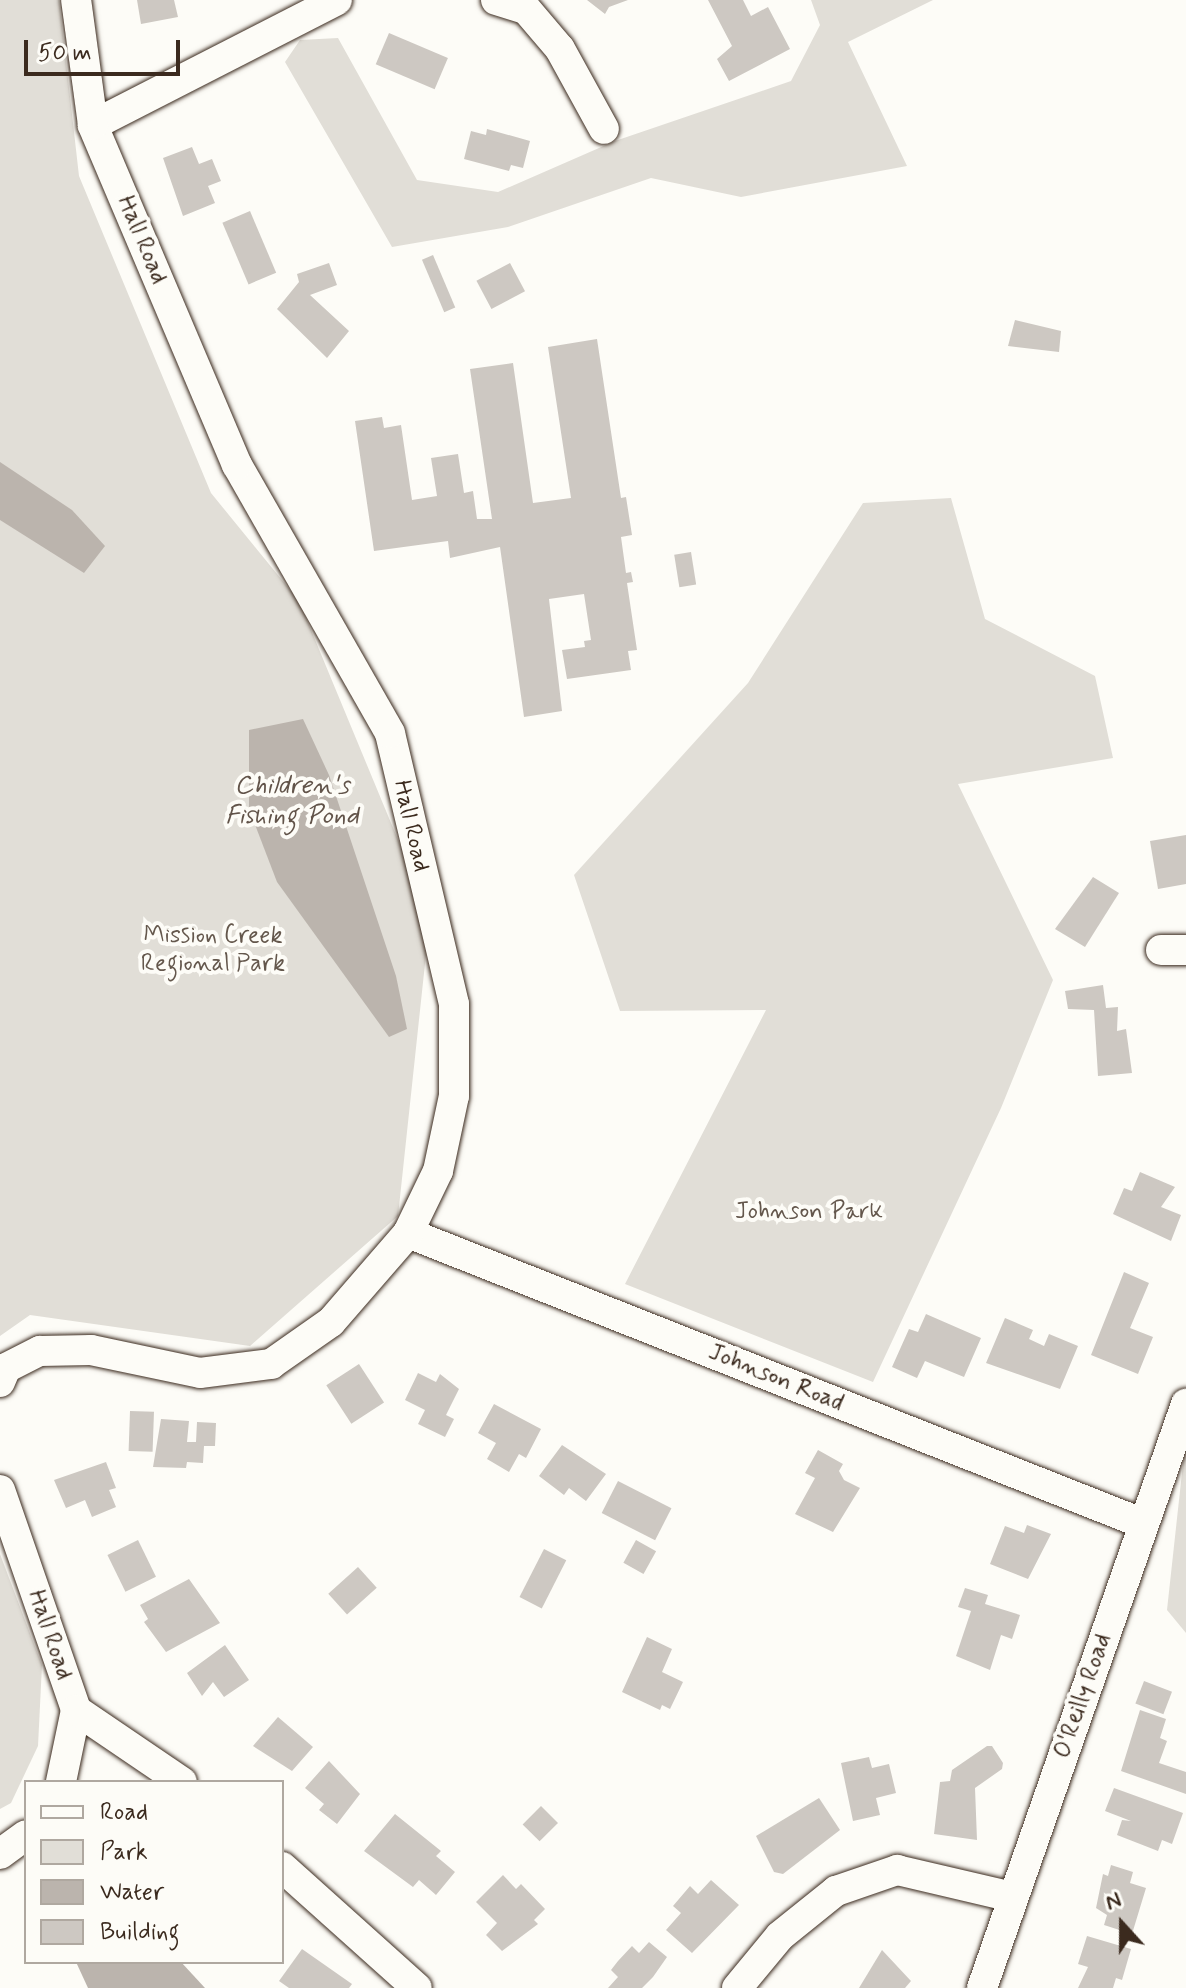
<!DOCTYPE html>
<style>
body{margin:0}
#map{position:relative;width:1186px;height:1988px;overflow:hidden;background:#fdfcf7;font-family:Mynerve,sans-serif}
div>[style]{position:absolute}
.green>*{inset:0;background:#e1ded7}
.water>*{inset:0;background:#bbb4ad}
.building>*{inset:0;background:#cdc8c2;transform-origin:0 0}
.roads{filter:drop-shadow(0 0 2px #3b2a1e) drop-shadow(0 0 2px #3b2a1e)}
.minor>*{height:30px;margin:-15px;padding:0 15px;transform-origin:15px;border-radius:15px;background:#fdfcf7}
span{translate:-50% -50%;white-space:nowrap;text-align:center;line-height:1.15;-webkit-text-stroke:8px #fdfcf7;paint-order:stroke}
.street-label{font-size:24px;color:#3b2a1e}
.park-label{font-size:24px;color:#64574c}
.water-label{font-size:26px;color:#615349;font-style:italic}
.legend{position:absolute;left:24px;top:1780px;width:260px;height:184px;box-sizing:border-box;background:#fdfcf7;border:2px solid #afa8a0;margin:0;padding:10px 14px;list-style:none;font-size:24px;color:#3b2a1e}
.legend li{display:flex;align-items:center;gap:16px;height:40px}
.legend b{width:40px;border:2px solid #afa8a0}
.north{position:absolute;left:1082px;top:1884px;width:80px;height:80px;-webkit-text-stroke:6px #fdfcf7;paint-order:stroke;rotate:339deg;font-size:22px;font-weight:700;line-height:32px;text-align:center;color:#3b2a1e}
.north::after{content:'';display:block;margin:auto;width:28px;height:36px;background:#3b2a1e;clip-path:polygon(50% 0,100% 100%,50% 72%,0 100%)}
.scale{position:absolute;left:24px;top:40px;width:156px;height:36px;box-sizing:border-box;border:4px solid #3b2a1e;border-top:0;padding-left:10px;font-size:24px;line-height:28px;white-space:nowrap;color:#3b2a1e;-webkit-text-stroke:6px #fdfcf7;paint-order:stroke}
</style>
<div id="map">
<div class="green">
<i style="clip-path:polygon(0 0,59px 0,79px 176px,211px 493px,299px 601px,430px 917px,398px 1216px,250px 1346px,30px 1315px,0 1336px)"></i>
<i style="clip-path:polygon(811px 0,933px 0,848px 42px,907px 166px,741px 197px,651px 178px,508px 227px,392px 247px,285px 62px,300px 40px,338px 38px,417px 180px,498px 192px,615px 141px,791px 81px,820px 25px)"></i>
<i style="clip-path:polygon(951px 498px,985px 619px,1095px 676px,1113px 758px,958px 784px,1053px 980px,1001px 1108px,873px 1382px,625px 1284px,766px 1010px,620px 1011px,574px 875px,748px 683px,863px 503px)"></i>
<i style="clip-path:polygon(1186px 1436px,1186px 1633px,1167px 1610px)"></i>
<i style="clip-path:polygon(0 1554px,42px 1665px,38px 1746px,11px 1803px,0 1809px)"></i>
</div>
<div class="water">
<i style="clip-path:polygon(0 462px,72px 510px,105px 546px,84px 573px,0 520px)"></i>
<i style="clip-path:polygon(303px 719px,329px 775px,396px 976px,407px 1029px,389px 1037px,277px 882px,249px 809px,249px 730px)"></i>
<i style="clip-path:polygon(76px 1962px,181px 1962px,205px 1988px,88px 1988px)"></i>
</div>
<div class="building">
<i style="clip-path:polygon(137px 0,174px 0,178px 17px,141px 24px)"></i>
<i style="clip-path:polygon(587px 0,628px 0,609px 7px,605px 14px)"></i>
<i style="clip-path:polygon(708px 0,743px 0,751px 16px,768px 7px,790px 49px,729px 81px,717px 59px,732px 46px)"></i>
<i style="left:389px;top:33px;width:64px;height:34px;rotate:23deg"></i>
<i style="clip-path:polygon(487px 129px,530px 141px,523px 168px,511px 165px,509px 171px,464px 159px,471px 131px,486px 135px)"></i>
<i style="clip-path:polygon(192px 147px,199px 164px,212px 159px,221px 181px,208px 186px,215px 203px,183px 216px,163px 158px)"></i>
<i style="left:250px;top:211px;width:67px;height:30px;rotate:67deg"></i>
<i style="left:433px;top:255px;width:57px;height:12px;rotate:67deg"></i>
<i style="clip-path:polygon(329px 263px,337px 285px,310px 295px,349px 331px,327px 358px,277px 309px,299px 282px,297px 274px)"></i>
<i style="left:510px;top:263px;width:32px;height:38px;rotate:62deg"></i>
<i style="clip-path:polygon(1015px 320px,1061px 331px,1059px 352px,1008px 346px)"></i>
<i style="clip-path:polygon(597px 339px,621px 498px,626px 497px,632px 535px,621px 537px,626px 573px,631px 572px,633px 582px,627px 583px,637px 650px,628px 651px,631px 670px,567px 679px,562px 650px,585px 647px,584px 641px,591px 640px,584px 594px,549px 599px,562px 711px,524px 717px,500px 547px,450px 558px,448px 541px,374px 551px,355px 421px,382px 417px,384px 428px,401px 425px,412px 500px,437px 496px,431px 458px,458px 454px,464px 493px,473px 491px,477px 519px,492px 519px,470px 369px,513px 363px,533px 503px,571px 498px,548px 347px)"></i>
<i style="left:691px;top:552px;width:33px;height:17px;rotate:81deg"></i>
<i style="clip-path:polygon(1186px 835px,1186px 884px,1158px 889px,1150px 841px)"></i>
<i style="clip-path:polygon(1093px 877px,1119px 893px,1085px 947px,1055px 929px)"></i>
<i style="clip-path:polygon(1103px 985px,1106px 1008px,1118px 1007px,1117px 1031px,1126px 1029px,1132px 1073px,1098px 1076px,1094px 1010px,1068px 1009px,1065px 991px)"></i>
<i style="clip-path:polygon(1140px 1172px,1175px 1187px,1161px 1207px,1181px 1215px,1171px 1241px,1113px 1214px,1124px 1188px,1132px 1191px)"></i>
<i style="clip-path:polygon(1124px 1272px,1149px 1283px,1130px 1328px,1153px 1337px,1138px 1374px,1091px 1355px)"></i>
<i style="clip-path:polygon(926px 1314px,981px 1338px,964px 1377px,925px 1361px,917px 1378px,892px 1367px,909px 1329px,918px 1332px)"></i>
<i style="clip-path:polygon(1005px 1318px,1033px 1330px,1029px 1339px,1044px 1346px,1049px 1334px,1078px 1346px,1060px 1389px,986px 1363px)"></i>
<i style="left:359px;top:1364px;width:46px;height:39px;rotate:57deg"></i>
<i style="clip-path:polygon(418px 1373px,436px 1382px,440px 1374px,459px 1389px,446px 1415px,454px 1419px,445px 1437px,418px 1424px,425px 1410px,405px 1400px)"></i>
<i style="clip-path:polygon(494px 1404px,541px 1429px,526px 1458px,519px 1454px,509px 1472px,487px 1459px,496px 1443px,478px 1433px)"></i>
<i style="left:130px;top:1411px;width:24px;height:40px;rotate:2deg"></i>
<i style="clip-path:polygon(161px 1419px,189px 1421px,187px 1442px,196px 1442px,197px 1422px,216px 1423px,215px 1446px,204px 1446px,203px 1463px,187px 1462px,186px 1468px,153px 1467px)"></i>
<i style="clip-path:polygon(562px 1445px,606px 1474px,586px 1501px,569px 1488px,564px 1495px,539px 1476px)"></i>
<i style="clip-path:polygon(818px 1450px,843px 1464px,839px 1471px,844px 1480px,860px 1488px,833px 1532px,795px 1514px,815px 1478px,805px 1473px)"></i>
<i style="clip-path:polygon(106px 1462px,116px 1488px,109px 1490px,116px 1507px,92px 1517px,85px 1500px,66px 1508px,54px 1480px)"></i>
<i style="left:618px;top:1481px;width:60px;height:36px;rotate:27deg"></i>
<i style="clip-path:polygon(1027px 1525px,1051px 1534px,1028px 1579px,990px 1564px,1005px 1526px,1024px 1533px)"></i>
<i style="left:138px;top:1540px;width:41px;height:34px;rotate:64deg"></i>
<i style="left:636px;top:1540px;width:23px;height:26px;rotate:29deg"></i>
<i style="left:544px;top:1549px;width:25px;height:54px;rotate:27deg"></i>
<i style="left:358px;top:1567px;width:28px;height:40px;rotate:48deg"></i>
<i style="clip-path:polygon(189px 1579px,220px 1623px,166px 1652px,144px 1622px,148px 1619px,140px 1605px)"></i>
<i style="clip-path:polygon(965px 1588px,988px 1595px,985px 1604px,1020px 1615px,1012px 1639px,1001px 1635px,990px 1670px,956px 1656px,971px 1611px,958px 1607px)"></i>
<i style="clip-path:polygon(647px 1637px,672px 1649px,662px 1672px,683px 1682px,670px 1709px,662px 1705px,660px 1710px,622px 1692px)"></i>
<i style="clip-path:polygon(225px 1645px,249px 1680px,224px 1697px,213px 1682px,202px 1696px,187px 1673px)"></i>
<i style="left:1144px;top:1681px;width:30px;height:24px;rotate:21deg"></i>
<i style="clip-path:polygon(1140px 1710px,1166px 1719px,1160px 1738px,1167px 1741px,1159px 1763px,1186px 1772px,1186px 1794px,1121px 1771px)"></i>
<i style="clip-path:polygon(278px 1717px,313px 1747px,292px 1771px,253px 1746px)"></i>
<i style="clip-path:polygon(987px 1746px,992px 1746px,1003px 1763px,1002px 1769px,975px 1788px,977px 1840px,934px 1834px,940px 1782px,950px 1781px,952px 1770px)"></i>
<i style="clip-path:polygon(869px 1757px,872px 1768px,889px 1764px,896px 1793px,876px 1798px,880px 1815px,853px 1821px,841px 1763px)"></i>
<i style="clip-path:polygon(329px 1761px,360px 1794px,337px 1824px,319px 1810px,324px 1804px,305px 1788px)"></i>
<i style="clip-path:polygon(1114px 1788px,1183px 1813px,1172px 1844px,1162px 1840px,1158px 1851px,1117px 1835px,1122px 1820px,1131px 1821px,1105px 1811px)"></i>
<i style="clip-path:polygon(819px 1798px,840px 1830px,783px 1874px,774px 1872px,756px 1836px)"></i>
<i style="left:541px;top:1806px;width:24px;height:26px;rotate:45deg"></i>
<i style="clip-path:polygon(395px 1814px,441px 1851px,436px 1856px,455px 1872px,436px 1895px,419px 1880px,413px 1887px,364px 1851px)"></i>
<i style="clip-path:polygon(1111px 1865px,1133px 1872px,1130px 1883px,1146px 1888px,1132px 1934px,1104px 1925px,1107px 1915px,1096px 1908px,1103px 1874px,1108px 1876px)"></i>
<i style="clip-path:polygon(503px 1875px,516px 1889px,521px 1884px,545px 1909px,534px 1920px,538px 1924px,502px 1951px,486px 1935px,497px 1923px,476px 1902px)"></i>
<i style="clip-path:polygon(711px 1880px,739px 1905px,692px 1953px,666px 1930px,681px 1913px,673px 1906px,690px 1886px,698px 1894px)"></i>
<i style="clip-path:polygon(1087px 1936px,1131px 1949px,1122px 1980px,1116px 1978px,1113px 1988px,1078px 1988px,1088px 1967px,1078px 1964px)"></i>
<i style="clip-path:polygon(649px 1942px,667px 1957px,653px 1977px,642px 1988px,608px 1988px,618px 1977px,611px 1970px,618px 1961px,632px 1946px,639px 1953px)"></i>
<i style="clip-path:polygon(302px 1949px,352px 1984px,349px 1988px,289px 1988px,279px 1981px)"></i>
<i style="clip-path:polygon(882px 1950px,911px 1981px,905px 1988px,859px 1988px)"></i>
</div>
<div class="roads">
<div class="minor">
<i style="left:496px;top:0;width:31px;rotate:17deg"></i>
<i style="left:526px;top:9px;width:52px;rotate:49.6deg"></i>
<i style="left:560px;top:49px;width:91px;rotate:61.2deg"></i>
<i style="left:93px;top:125px;width:274px;rotate:-27.1deg"></i>
<i style="left:1161px;top:950px;width:25px"></i>
<i style="left:408px;top:1233px;width:791px;rotate:21.57deg"></i>
<i style="left:0;top:1382px;width:15px;rotate:-67deg"></i>
<i style="left:6px;top:1368px;width:38px;rotate:-27deg"></i>
<i style="left:40px;top:1351px;width:51px;rotate:-1.1deg"></i>
<i style="left:91px;top:1350px;width:111px;rotate:11.9deg"></i>
<i style="left:200px;top:1373px;width:72px;rotate:-7.2deg"></i>
<i style="left:271px;top:1364px;width:73px;rotate:-35deg"></i>
<i style="left:331px;top:1322px;width:118px;rotate:-49.1deg"></i>
<i style="left:408px;top:1233px;width:69px;rotate:-64.2deg"></i>
<i style="left:438px;top:1171px;width:77px;rotate:-78deg"></i>
<i style="left:454px;top:1096px;width:92px;rotate:-90deg"></i>
<i style="left:454px;top:1004px;width:278px;rotate:-103.3deg"></i>
<i style="left:390px;top:733px;width:309px;rotate:-119.7deg"></i>
<i style="left:237px;top:465px;width:369px;rotate:-113deg"></i>
<i style="left:93px;top:125px;width:126px;rotate:-97.7deg"></i>
<i style="left:0;top:1490px;width:233px;rotate:70.9deg"></i>
<i style="left:76px;top:1710px;width:74px;rotate:101.8deg"></i>
<i style="left:76px;top:1710px;width:128px;rotate:34.2deg"></i>
<i style="left:0;top:1854px;width:32px;rotate:-36deg"></i>
<i style="left:282px;top:1867px;width:181px;rotate:41.9deg"></i>
<i style="left:737px;top:1988px;width:67px;rotate:-50.4deg"></i>
<i style="left:780px;top:1936px;width:72px;rotate:-38.8deg"></i>
<i style="left:836px;top:1891px;width:65px;rotate:-19deg"></i>
<i style="left:897px;top:1870px;width:118px;rotate:13.2deg"></i>
<i style="left:982px;top:1988px;width:619px;rotate:-70.74deg"></i>
</div>
</div>
<div class="street-label">
<span style="left:142px;top:240px;rotate:67deg">Hall Road</span>
<span style="left:411px;top:826px;rotate:77deg">Hall Road</span>
<span style="left:776px;top:1378px;rotate:22deg">Johnson Road</span>
<span style="left:50px;top:1635px;rotate:71deg">Hall Road</span>
<span style="left:1083px;top:1696px;rotate:-71deg">O'Reilly Road</span>
</div>
<div class="park-label">
<span style="left:213px;top:950px">Mission Creek<br>Regional Park</span>
<span style="left:809px;top:1212px">Johnson Park</span>
</div>
<div class="water-label">
<span style="left:292px;top:802px">Children's<br>Fishing Pond</span>
</div>
<ul class="legend">
<li><b style="height:10px;background:#fdfcf7"></b>Road</li>
<li><b style="height:22px;background:#e1ded7"></b>Park</li>
<li><b style="height:22px;background:#bbb4ad"></b>Water</li>
<li><b style="height:22px;background:#cdc8c2"></b>Building</li>
</ul>
<div class="north">N</div>
<div class="scale">50 m</div>
</div>
